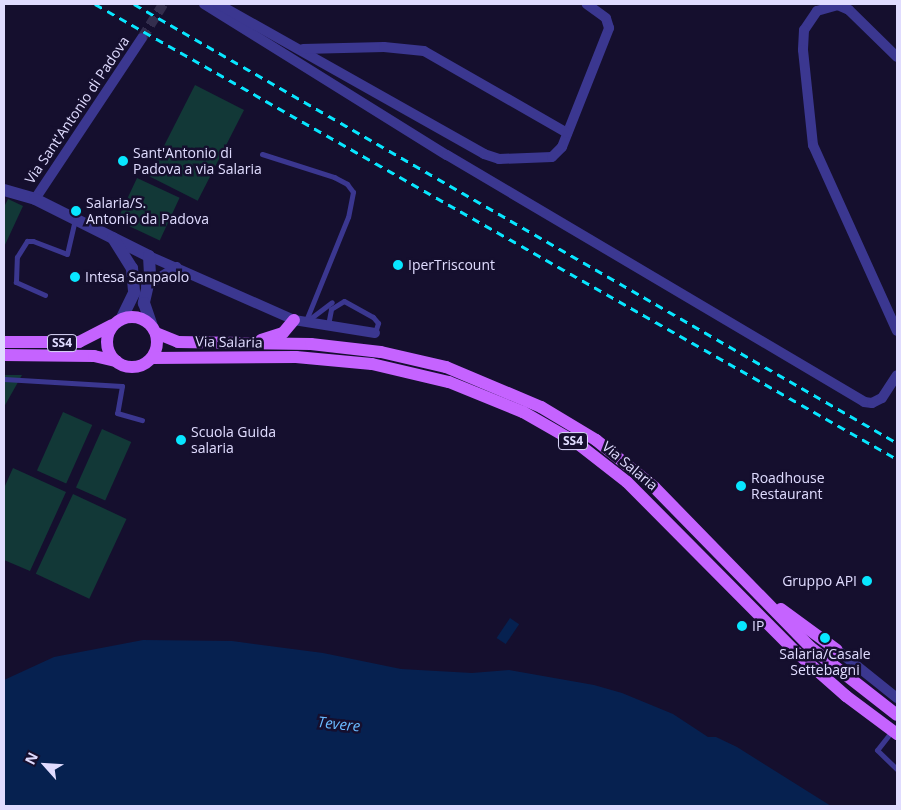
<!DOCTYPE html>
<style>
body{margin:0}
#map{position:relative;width:901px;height:810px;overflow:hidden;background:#150f2e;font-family:"Open Sans",sans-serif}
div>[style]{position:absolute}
.green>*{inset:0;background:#123837;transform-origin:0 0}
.water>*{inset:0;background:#062150;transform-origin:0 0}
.minor-tunnel>*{height:10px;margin-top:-5px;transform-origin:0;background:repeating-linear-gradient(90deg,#332e4d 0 10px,transparent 0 15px)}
.service>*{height:5px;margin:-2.5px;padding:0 2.5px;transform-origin:2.5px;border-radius:2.5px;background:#3b3790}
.minor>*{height:10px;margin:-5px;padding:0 5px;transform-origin:5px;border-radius:5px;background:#3b3790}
.tertiary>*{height:12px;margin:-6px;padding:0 6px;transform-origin:6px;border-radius:6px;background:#3b3790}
.primary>*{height:12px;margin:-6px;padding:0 6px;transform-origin:6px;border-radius:6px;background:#c563ff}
.primary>.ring{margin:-6px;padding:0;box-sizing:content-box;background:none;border:12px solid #c563ff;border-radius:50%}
.rail>*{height:3px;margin-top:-1.5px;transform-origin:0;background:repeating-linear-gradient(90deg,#08e6ff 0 8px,transparent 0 14px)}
.dots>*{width:14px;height:14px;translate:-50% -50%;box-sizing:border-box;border:2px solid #150f2e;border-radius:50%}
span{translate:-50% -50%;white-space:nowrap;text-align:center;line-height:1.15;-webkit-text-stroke:5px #150f2e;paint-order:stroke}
.shield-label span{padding:1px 4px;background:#150f2e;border:1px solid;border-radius:4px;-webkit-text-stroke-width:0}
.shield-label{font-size:12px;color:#e0dcff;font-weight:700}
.street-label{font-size:14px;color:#e0dcff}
.poi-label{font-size:14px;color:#e0dcff}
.left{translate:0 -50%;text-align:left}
.right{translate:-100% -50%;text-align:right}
.water-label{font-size:15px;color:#6abaff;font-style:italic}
.frame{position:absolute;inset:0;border:5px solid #e0dcff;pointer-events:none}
.north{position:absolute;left:20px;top:740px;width:50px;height:50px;-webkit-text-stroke:4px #150f2e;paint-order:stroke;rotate:296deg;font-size:14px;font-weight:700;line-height:20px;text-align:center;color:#e0dcff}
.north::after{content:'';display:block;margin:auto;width:18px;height:22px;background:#e0dcff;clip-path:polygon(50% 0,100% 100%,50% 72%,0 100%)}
</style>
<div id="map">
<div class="green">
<i style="left:195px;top:85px;width:55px;height:102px;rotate:27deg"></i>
<i style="left:137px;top:178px;width:47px;height:47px;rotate:25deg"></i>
<i style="clip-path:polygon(8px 199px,23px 206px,4px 247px,4px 207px)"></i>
<i style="clip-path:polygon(4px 375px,22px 375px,4px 407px)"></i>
<i style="left:63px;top:412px;width:32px;height:64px;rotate:24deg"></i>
<i style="left:102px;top:429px;width:32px;height:64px;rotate:24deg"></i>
<i style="clip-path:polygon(13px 468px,66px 492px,30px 571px,4px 560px,4px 488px)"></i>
<i style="left:73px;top:494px;width:59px;height:88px;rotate:25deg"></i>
</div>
<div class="water">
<i style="left:510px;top:618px;width:11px;height:24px;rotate:34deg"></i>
<i style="clip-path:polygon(143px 640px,232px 641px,323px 653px,401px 669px,472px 673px,509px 670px,594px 685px,622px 693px,673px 714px,708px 737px,716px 737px,737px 747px,831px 806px,4px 806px,4px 680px,54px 657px)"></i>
</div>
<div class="minor-tunnel">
<i style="left:142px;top:38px;width:40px;rotate:-58deg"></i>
</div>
<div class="service">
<i style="left:262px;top:154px;width:76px;rotate:17.7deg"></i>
<i style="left:334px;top:177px;width:15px;rotate:28deg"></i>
<i style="left:347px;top:184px;width:10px;rotate:53deg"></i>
<i style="left:353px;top:192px;width:25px;rotate:101deg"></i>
<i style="left:348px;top:217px;width:114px;rotate:112.1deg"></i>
<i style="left:45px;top:295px;width:32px;rotate:-156deg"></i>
<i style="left:16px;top:282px;width:25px;rotate:-88deg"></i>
<i style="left:17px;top:257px;width:19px;rotate:-58deg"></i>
<i style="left:27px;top:241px;width:6px"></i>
<i style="left:33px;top:241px;width:36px;rotate:21deg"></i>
<i style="left:67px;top:254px;width:36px;rotate:-77deg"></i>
<i style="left:307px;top:321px;width:31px;rotate:-37deg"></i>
<i style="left:328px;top:325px;width:16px;rotate:-79deg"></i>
<i style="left:331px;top:309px;width:15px;rotate:-32deg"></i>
<i style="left:344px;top:301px;width:33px;rotate:29deg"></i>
<i style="left:373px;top:317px;width:8px;rotate:50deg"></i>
<i style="left:378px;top:323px;width:10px;rotate:107deg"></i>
<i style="left:4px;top:379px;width:118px;rotate:3.4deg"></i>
<i style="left:122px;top:386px;width:27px;rotate:100deg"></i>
<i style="left:117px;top:413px;width:26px;rotate:16deg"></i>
<i style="left:892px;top:731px;width:24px;rotate:128deg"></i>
<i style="left:877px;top:750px;width:28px;rotate:44deg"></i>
</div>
<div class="minor">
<i style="left:204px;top:4px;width:286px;rotate:31.9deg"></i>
<i style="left:447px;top:155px;width:485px;rotate:30.6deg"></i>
<i style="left:864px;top:402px;width:8px;rotate:7deg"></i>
<i style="left:872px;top:403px;width:11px;rotate:-27deg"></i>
<i style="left:882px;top:398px;width:27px;rotate:-57deg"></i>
<i style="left:218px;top:4px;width:305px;rotate:29.4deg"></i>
<i style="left:484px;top:154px;width:16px;rotate:18deg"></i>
<i style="left:499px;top:159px;width:53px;rotate:-2.2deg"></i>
<i style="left:552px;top:157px;width:14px;rotate:-45deg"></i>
<i style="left:562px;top:147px;width:128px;rotate:-68.4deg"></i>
<i style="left:609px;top:28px;width:10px;rotate:-107deg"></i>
<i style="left:606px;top:18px;width:24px;rotate:-144deg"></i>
<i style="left:303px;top:49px;width:81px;rotate:-1.4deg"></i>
<i style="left:384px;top:47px;width:40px;rotate:5.7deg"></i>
<i style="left:424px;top:51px;width:165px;rotate:29.8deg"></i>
<i style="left:897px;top:57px;width:67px;rotate:-135.6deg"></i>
<i style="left:849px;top:10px;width:12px;rotate:-156deg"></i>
<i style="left:838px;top:5px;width:22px;rotate:164deg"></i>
<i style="left:817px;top:11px;width:23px;rotate:124deg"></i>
<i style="left:804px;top:30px;width:20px;rotate:93deg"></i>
<i style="left:803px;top:50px;width:96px;rotate:84deg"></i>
<i style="left:813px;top:145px;width:204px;rotate:65.7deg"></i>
<i style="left:35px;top:199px;width:193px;rotate:-56.4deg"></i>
<i style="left:149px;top:256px;width:158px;rotate:23.8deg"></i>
<i style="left:294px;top:320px;width:82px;rotate:9.1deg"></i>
<i style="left:146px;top:286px;width:36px;rotate:-32deg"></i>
<i style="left:837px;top:650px;width:77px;rotate:38.7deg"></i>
</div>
<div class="tertiary">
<i style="left:4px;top:190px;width:32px;rotate:16deg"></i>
<i style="left:35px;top:199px;width:127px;rotate:26.6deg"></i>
<i style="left:149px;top:256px;width:20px;rotate:87deg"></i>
<i style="left:150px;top:276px;width:28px;rotate:103deg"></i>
<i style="left:144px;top:303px;width:24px;rotate:71deg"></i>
<i style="left:113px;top:238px;width:36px;rotate:58deg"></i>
<i style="left:132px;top:268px;width:25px;rotate:85deg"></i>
<i style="left:134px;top:293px;width:28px;rotate:116deg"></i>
</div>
<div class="primary">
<i class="ring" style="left:107px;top:317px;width:38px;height:38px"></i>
<i style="left:156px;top:333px;width:24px;rotate:22deg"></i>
<i style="left:178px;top:342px;width:133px;rotate:0.9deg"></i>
<i style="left:311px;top:344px;width:70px;rotate:6.5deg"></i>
<i style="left:381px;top:352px;width:67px;rotate:13deg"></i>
<i style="left:446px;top:367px;width:103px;rotate:22.8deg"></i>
<i style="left:541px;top:407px;width:64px;rotate:31deg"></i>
<i style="left:596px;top:440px;width:75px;rotate:39deg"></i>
<i style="left:654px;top:487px;width:223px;rotate:45.7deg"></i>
<i style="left:810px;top:647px;width:110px;rotate:38deg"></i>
<i style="left:261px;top:340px;width:23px;rotate:-18deg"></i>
<i style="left:283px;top:333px;width:17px;rotate:-50deg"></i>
<i style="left:4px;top:342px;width:75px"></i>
<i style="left:79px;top:342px;width:37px;rotate:-27deg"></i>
<i style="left:4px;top:355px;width:90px;rotate:0.6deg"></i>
<i style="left:94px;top:356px;width:23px;rotate:13deg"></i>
<i style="left:152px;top:358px;width:144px;rotate:-0.4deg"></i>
<i style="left:296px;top:357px;width:76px;rotate:5.3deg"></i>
<i style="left:372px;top:364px;width:79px;rotate:13.2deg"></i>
<i style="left:449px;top:382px;width:80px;rotate:22.1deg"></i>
<i style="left:523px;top:412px;width:62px;rotate:29.9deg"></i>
<i style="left:577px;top:443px;width:63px;rotate:38deg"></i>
<i style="left:627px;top:482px;width:238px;rotate:45.2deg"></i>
<i style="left:795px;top:651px;width:68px;rotate:41.4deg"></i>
<i style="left:846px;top:696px;width:64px;rotate:36.7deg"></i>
<i style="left:781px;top:609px;width:69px;rotate:36.2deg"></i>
</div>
<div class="rail">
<i style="left:95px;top:4px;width:922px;rotate:29.57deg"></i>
<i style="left:134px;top:4px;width:880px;rotate:29.91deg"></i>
</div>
<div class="dots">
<i style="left:123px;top:161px;background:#08e6ff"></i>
<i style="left:76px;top:211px;background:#08e6ff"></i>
<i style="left:398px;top:265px;background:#08e6ff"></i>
<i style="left:75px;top:277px;background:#08e6ff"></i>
<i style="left:181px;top:440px;background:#08e6ff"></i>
<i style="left:741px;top:486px;background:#08e6ff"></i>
<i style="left:867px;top:581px;background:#08e6ff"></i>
<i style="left:742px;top:626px;background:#08e6ff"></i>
<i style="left:825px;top:638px;background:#08e6ff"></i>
</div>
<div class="shield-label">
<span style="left:62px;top:343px">SS4</span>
<span style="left:573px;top:441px">SS4</span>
</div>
<div class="street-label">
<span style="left:77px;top:110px;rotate:-56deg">Via Sant'Antonio di Padova</span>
<span style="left:229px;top:342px;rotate:1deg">Via Salaria</span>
<span style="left:630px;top:466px;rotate:40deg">Via Salaria</span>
</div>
<div class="poi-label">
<span class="left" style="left:133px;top:161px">Sant'Antonio di<br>Padova a via Salaria</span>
<span class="left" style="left:86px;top:211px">Salaria/S.<br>Antonio da Padova</span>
<span class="left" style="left:408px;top:265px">IperTriscount</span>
<span class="left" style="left:85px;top:277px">Intesa Sanpaolo</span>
<span class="left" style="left:191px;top:440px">Scuola Guida<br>salaria</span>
<span class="left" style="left:751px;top:486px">Roadhouse<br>Restaurant</span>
<span class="right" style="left:857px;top:581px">Gruppo API</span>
<span class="left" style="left:752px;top:626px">IP</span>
<span style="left:825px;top:662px">Salaria/Casale<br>Settebagni</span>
</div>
<div class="water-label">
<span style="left:339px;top:724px;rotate:6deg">Tevere</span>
</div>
<div class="frame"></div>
<div class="north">N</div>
</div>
